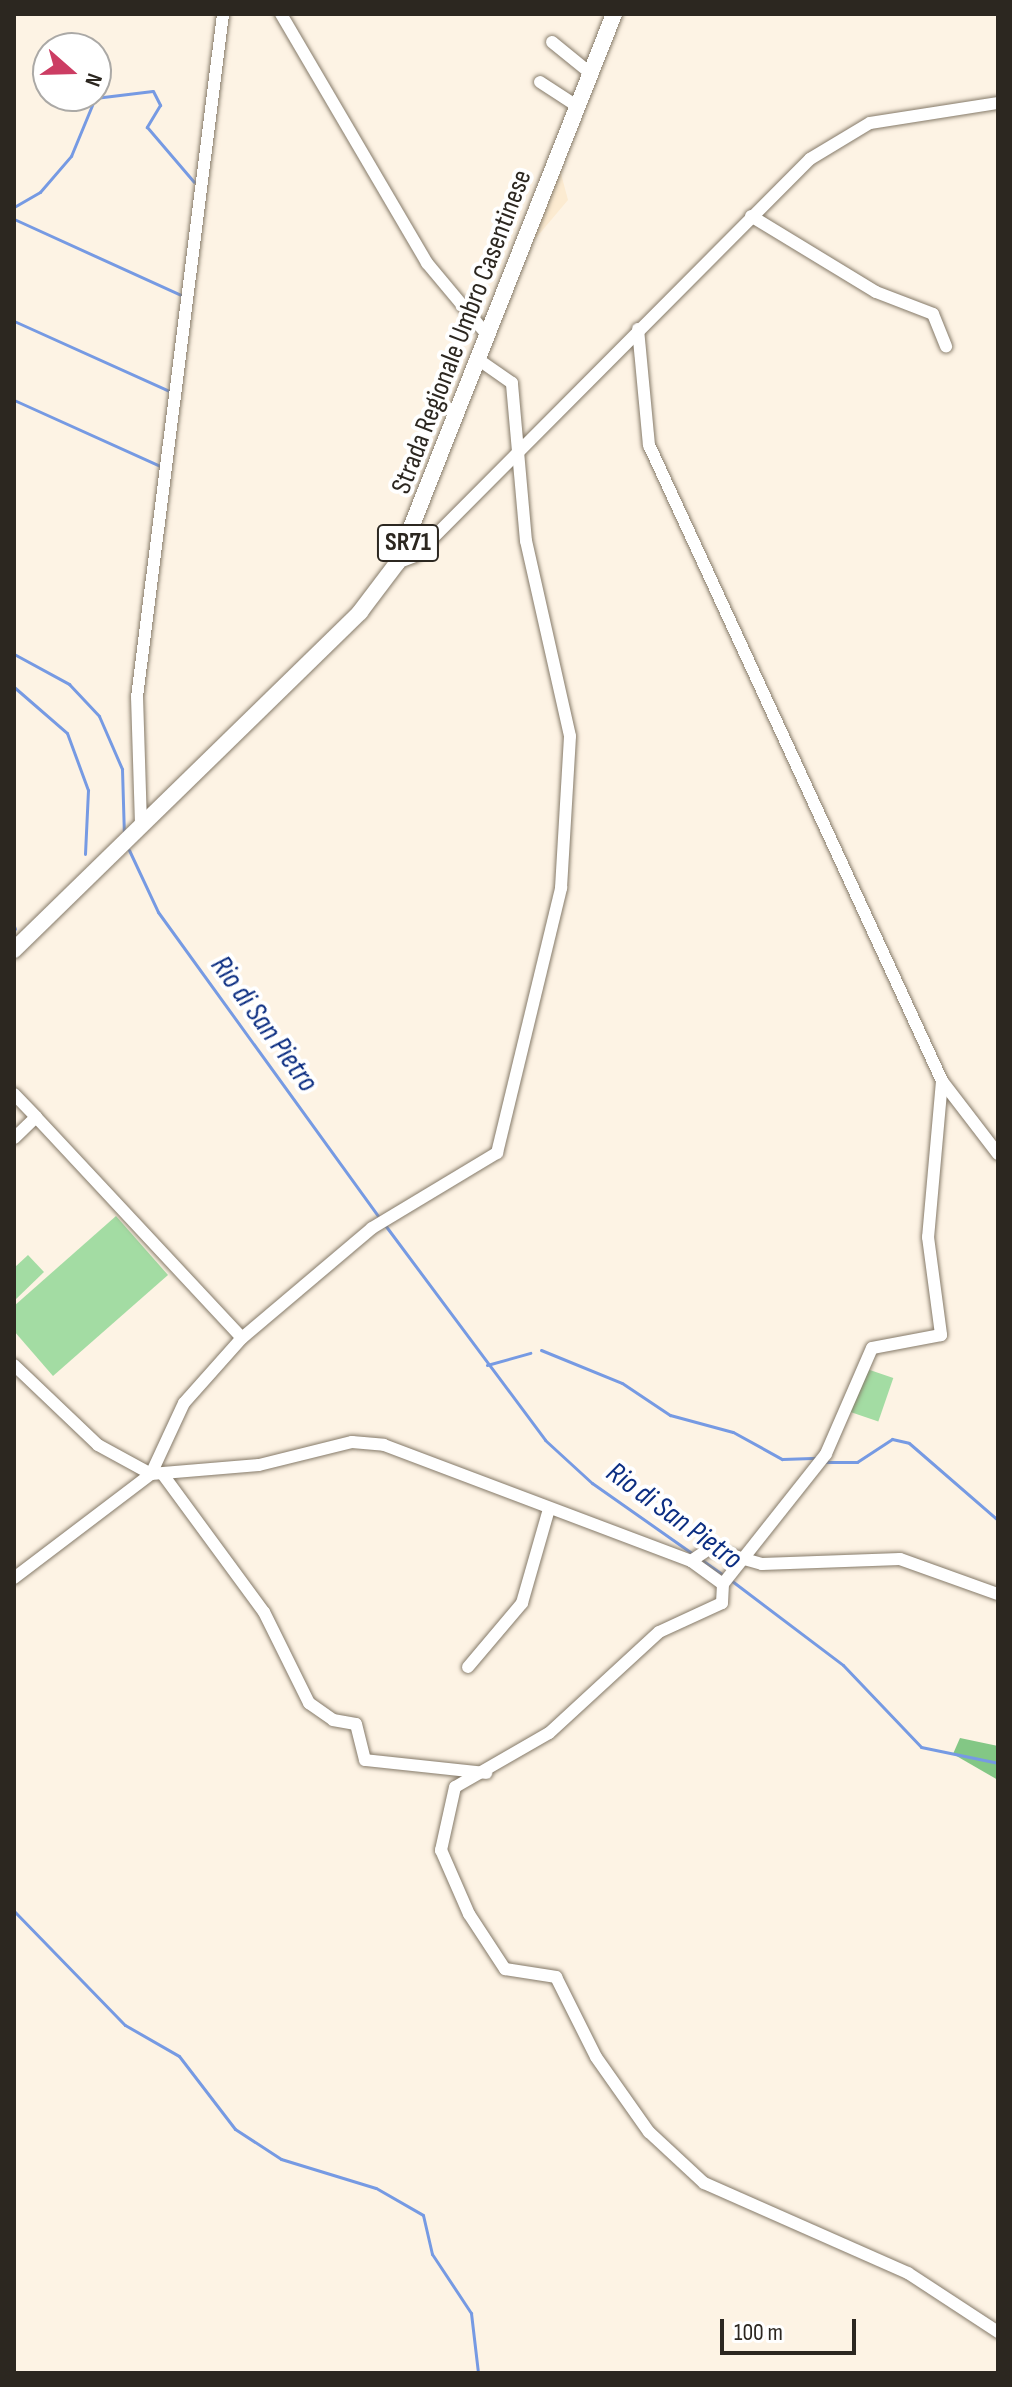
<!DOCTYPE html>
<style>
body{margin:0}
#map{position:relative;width:1012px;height:2387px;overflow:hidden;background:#fdf3e4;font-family:"Sofia Sans Condensed",sans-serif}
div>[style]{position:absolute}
.built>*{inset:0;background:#fcebd1}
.green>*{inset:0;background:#a3dca3;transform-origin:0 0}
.forest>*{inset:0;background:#83c785}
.stream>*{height:3px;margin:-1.5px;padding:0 1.5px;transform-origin:1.5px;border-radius:1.5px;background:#769ae3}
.roads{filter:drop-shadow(0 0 2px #857a69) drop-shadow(0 0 2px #857a69)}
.minor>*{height:12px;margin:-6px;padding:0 6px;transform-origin:6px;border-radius:6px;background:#fff}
.major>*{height:16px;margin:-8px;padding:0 8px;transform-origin:8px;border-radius:8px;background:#fff}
span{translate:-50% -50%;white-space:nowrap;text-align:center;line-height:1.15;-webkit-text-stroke:8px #fff;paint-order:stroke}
.shield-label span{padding:2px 6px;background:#fff;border:2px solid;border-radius:6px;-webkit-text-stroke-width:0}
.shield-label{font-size:26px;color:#2c2720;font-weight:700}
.street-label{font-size:28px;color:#2c2720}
.water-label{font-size:30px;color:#0c2e82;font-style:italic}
.frame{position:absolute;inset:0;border:16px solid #2c2720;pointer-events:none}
.north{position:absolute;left:32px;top:32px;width:80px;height:80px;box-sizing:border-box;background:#fff;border:2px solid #aba9a6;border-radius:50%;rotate:110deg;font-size:22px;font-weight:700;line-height:32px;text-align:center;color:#2c2720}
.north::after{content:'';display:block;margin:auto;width:28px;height:36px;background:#cc3d63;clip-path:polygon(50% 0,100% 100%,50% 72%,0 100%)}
.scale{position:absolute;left:720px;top:2319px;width:136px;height:36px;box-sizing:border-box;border:4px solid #2c2720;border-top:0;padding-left:10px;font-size:24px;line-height:28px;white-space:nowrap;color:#2c2720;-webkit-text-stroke:6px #fff;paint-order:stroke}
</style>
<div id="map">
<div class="built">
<i style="clip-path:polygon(560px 170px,568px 200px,530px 245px)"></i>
</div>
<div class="green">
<i style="clip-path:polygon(116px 1216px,168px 1275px,53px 1376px,14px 1331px,14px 1306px)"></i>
<i style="clip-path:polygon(28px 1255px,44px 1272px,14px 1301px,14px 1268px)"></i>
<i style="left:864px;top:1368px;width:31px;height:46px;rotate:19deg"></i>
</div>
<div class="forest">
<i style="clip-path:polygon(960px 1738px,998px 1746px,998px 1780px,953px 1754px)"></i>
</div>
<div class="stream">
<i style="left:14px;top:207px;width:30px;rotate:-30deg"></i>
<i style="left:40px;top:192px;width:48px;rotate:-49.3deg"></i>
<i style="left:71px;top:156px;width:63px;rotate:-67.5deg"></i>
<i style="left:95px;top:98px;width:58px;rotate:-6.9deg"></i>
<i style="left:153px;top:91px;width:16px;rotate:63deg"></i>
<i style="left:160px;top:105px;width:26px;rotate:121deg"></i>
<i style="left:147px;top:127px;width:72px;rotate:49.5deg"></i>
<i style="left:14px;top:219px;width:188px;rotate:24.5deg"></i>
<i style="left:14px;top:321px;width:170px;rotate:24.3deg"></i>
<i style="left:14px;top:400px;width:160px;rotate:24.3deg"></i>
<i style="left:14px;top:654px;width:63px;rotate:28.6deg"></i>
<i style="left:69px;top:684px;width:44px;rotate:46.8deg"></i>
<i style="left:99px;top:716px;width:58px;rotate:66.5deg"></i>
<i style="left:122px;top:769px;width:66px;rotate:88.3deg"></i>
<i style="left:14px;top:687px;width:70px;rotate:41deg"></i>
<i style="left:67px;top:733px;width:61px;rotate:69.8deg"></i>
<i style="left:88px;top:790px;width:64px;rotate:92.7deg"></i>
<i style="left:129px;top:850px;width:68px;rotate:64.9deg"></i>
<i style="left:158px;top:912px;width:377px;rotate:54.1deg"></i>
<i style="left:14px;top:926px;width:3px;rotate:72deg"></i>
<i style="left:385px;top:1225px;width:268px;rotate:53.3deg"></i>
<i style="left:545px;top:1440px;width:64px;rotate:42.5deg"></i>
<i style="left:592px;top:1483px;width:123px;rotate:35.1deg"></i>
<i style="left:541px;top:1350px;width:87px;rotate:22.2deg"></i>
<i style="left:622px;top:1383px;width:58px;rotate:33.7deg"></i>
<i style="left:670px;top:1415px;width:65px;rotate:15.1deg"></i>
<i style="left:733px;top:1432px;width:56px;rotate:28.9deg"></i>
<i style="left:782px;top:1459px;width:38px;rotate:-2deg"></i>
<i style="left:487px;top:1365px;width:45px;rotate:-15.6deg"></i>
<i style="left:826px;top:1462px;width:31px"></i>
<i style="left:857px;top:1462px;width:42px;rotate:-33.3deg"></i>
<i style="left:892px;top:1439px;width:17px;rotate:13deg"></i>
<i style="left:909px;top:1443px;width:118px;rotate:40.9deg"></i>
<i style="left:699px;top:1558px;width:33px;rotate:35deg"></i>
<i style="left:732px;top:1581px;width:139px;rotate:37.1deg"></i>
<i style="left:843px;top:1665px;width:113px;rotate:46.4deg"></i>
<i style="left:921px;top:1747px;width:79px;rotate:11.7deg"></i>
<i style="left:14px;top:1911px;width:159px;rotate:45.8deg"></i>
<i style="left:125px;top:2025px;width:62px;rotate:29.9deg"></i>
<i style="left:179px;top:2056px;width:92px;rotate:52.5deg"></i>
<i style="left:235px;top:2129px;width:55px;rotate:33.1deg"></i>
<i style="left:281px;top:2159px;width:99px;rotate:17deg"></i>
<i style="left:376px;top:2188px;width:54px;rotate:29.9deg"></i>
<i style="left:423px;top:2215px;width:40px;rotate:77deg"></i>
<i style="left:432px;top:2254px;width:71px;rotate:56.5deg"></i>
<i style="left:471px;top:2313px;width:60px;rotate:83.3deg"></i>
</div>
<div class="roads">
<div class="minor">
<i style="left:281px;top:14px;width:289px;rotate:59.6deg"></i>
<i style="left:427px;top:263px;width:95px;rotate:50.1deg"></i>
<i style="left:552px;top:42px;width:49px;rotate:39.2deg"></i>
<i style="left:540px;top:82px;width:44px;rotate:33deg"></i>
<i style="left:751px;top:216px;width:146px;rotate:31.3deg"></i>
<i style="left:876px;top:292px;width:61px;rotate:21.1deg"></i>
<i style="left:933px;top:314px;width:35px;rotate:68deg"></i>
<i style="left:638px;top:329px;width:117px;rotate:84.6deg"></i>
<i style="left:649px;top:445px;width:700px;rotate:65.26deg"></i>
<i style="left:942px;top:1081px;width:157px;rotate:95.1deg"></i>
<i style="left:928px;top:1237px;width:99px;rotate:82.4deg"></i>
<i style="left:941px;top:1335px;width:70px;rotate:169.3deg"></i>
<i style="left:872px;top:1348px;width:116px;rotate:113.5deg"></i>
<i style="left:826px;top:1454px;width:166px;rotate:128.4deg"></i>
<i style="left:397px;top:563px;width:19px;rotate:-21deg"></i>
<i style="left:415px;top:556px;width:560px;rotate:-45.14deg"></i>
<i style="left:810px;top:159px;width:70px;rotate:-31deg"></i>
<i style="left:870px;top:123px;width:130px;rotate:-8.9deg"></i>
<i style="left:141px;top:824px;width:127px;rotate:-91.8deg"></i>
<i style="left:137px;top:697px;width:688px;rotate:-82.82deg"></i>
<i style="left:942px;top:1081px;width:92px;rotate:52.5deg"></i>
<i style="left:14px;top:1094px;width:32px;rotate:46deg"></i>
<i style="left:36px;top:1117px;width:30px;rotate:136deg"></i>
<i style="left:36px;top:1117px;width:302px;rotate:47deg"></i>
<i style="left:14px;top:1365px;width:116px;rotate:43.6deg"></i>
<i style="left:98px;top:1445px;width:60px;rotate:28.7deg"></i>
<i style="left:151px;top:1474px;width:108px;rotate:-4.8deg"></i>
<i style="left:259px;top:1465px;width:96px;rotate:-13.9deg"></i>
<i style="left:352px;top:1442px;width:32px;rotate:5deg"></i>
<i style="left:384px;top:1445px;width:328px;rotate:20.7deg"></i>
<i style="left:691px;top:1561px;width:22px;rotate:-34deg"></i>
<i style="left:709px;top:1549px;width:55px;rotate:15.8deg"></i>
<i style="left:762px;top:1564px;width:138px;rotate:-2.1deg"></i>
<i style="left:900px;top:1559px;width:104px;rotate:19.7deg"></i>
<i style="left:164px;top:1476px;width:169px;rotate:53.7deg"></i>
<i style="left:264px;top:1612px;width:102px;rotate:63.7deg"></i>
<i style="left:309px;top:1703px;width:29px;rotate:35deg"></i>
<i style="left:333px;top:1720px;width:23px;rotate:10deg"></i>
<i style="left:356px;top:1724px;width:37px;rotate:76deg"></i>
<i style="left:365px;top:1760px;width:122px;rotate:6.1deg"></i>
<i style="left:691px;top:1561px;width:39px;rotate:36deg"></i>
<i style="left:723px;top:1584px;width:19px;rotate:93deg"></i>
<i style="left:722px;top:1603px;width:69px;rotate:155.3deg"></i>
<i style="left:659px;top:1632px;width:149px;rotate:137.4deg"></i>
<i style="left:549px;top:1733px;width:108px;rotate:150.1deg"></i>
<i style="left:455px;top:1787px;width:65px;rotate:102.5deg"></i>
<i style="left:441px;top:1850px;width:70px;rotate:66.4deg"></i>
<i style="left:469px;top:1914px;width:66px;rotate:56.8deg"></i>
<i style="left:505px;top:1969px;width:52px;rotate:8.9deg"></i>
<i style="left:556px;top:1977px;width:89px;rotate:63.4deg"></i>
<i style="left:596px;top:2057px;width:92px;rotate:54.8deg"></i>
<i style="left:649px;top:2132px;width:75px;rotate:42.8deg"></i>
<i style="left:704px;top:2183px;width:223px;rotate:23.8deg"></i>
<i style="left:908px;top:2273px;width:108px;rotate:33.2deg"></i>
<i style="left:14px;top:1578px;width:172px;rotate:-37.2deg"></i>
<i style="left:151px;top:1474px;width:78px;rotate:-65.1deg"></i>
<i style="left:184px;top:1403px;width:87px;rotate:-48.3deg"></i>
<i style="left:242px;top:1338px;width:170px;rotate:-40.2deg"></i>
<i style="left:372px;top:1228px;width:146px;rotate:-31deg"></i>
<i style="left:497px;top:1153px;width:273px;rotate:-76.4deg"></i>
<i style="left:561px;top:888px;width:152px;rotate:-86.6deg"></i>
<i style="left:570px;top:736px;width:200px;rotate:-102.7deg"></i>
<i style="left:526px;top:541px;width:159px;rotate:-95.1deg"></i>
<i style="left:512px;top:383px;width:40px;rotate:-145.1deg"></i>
<i style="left:468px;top:1667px;width:84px;rotate:-49.8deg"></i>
<i style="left:522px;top:1603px;width:98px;rotate:-74deg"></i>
</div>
<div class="major">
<i style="left:14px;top:950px;width:484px;rotate:-44.3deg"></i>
<i style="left:360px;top:612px;width:61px;rotate:-52.9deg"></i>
<i style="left:397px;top:563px;width:590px;rotate:-68.43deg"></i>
</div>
</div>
<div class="shield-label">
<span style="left:408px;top:543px">SR71</span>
</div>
<div class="street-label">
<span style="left:462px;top:332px;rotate:-69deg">Strada Regionale Umbro Casentinese</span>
</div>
<div class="water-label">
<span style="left:264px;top:1024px;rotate:54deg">Rio di San Pietro</span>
<span style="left:674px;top:1516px;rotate:36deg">Rio di San Pietro</span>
</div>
<div class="frame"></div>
<div class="north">N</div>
<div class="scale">100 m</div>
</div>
